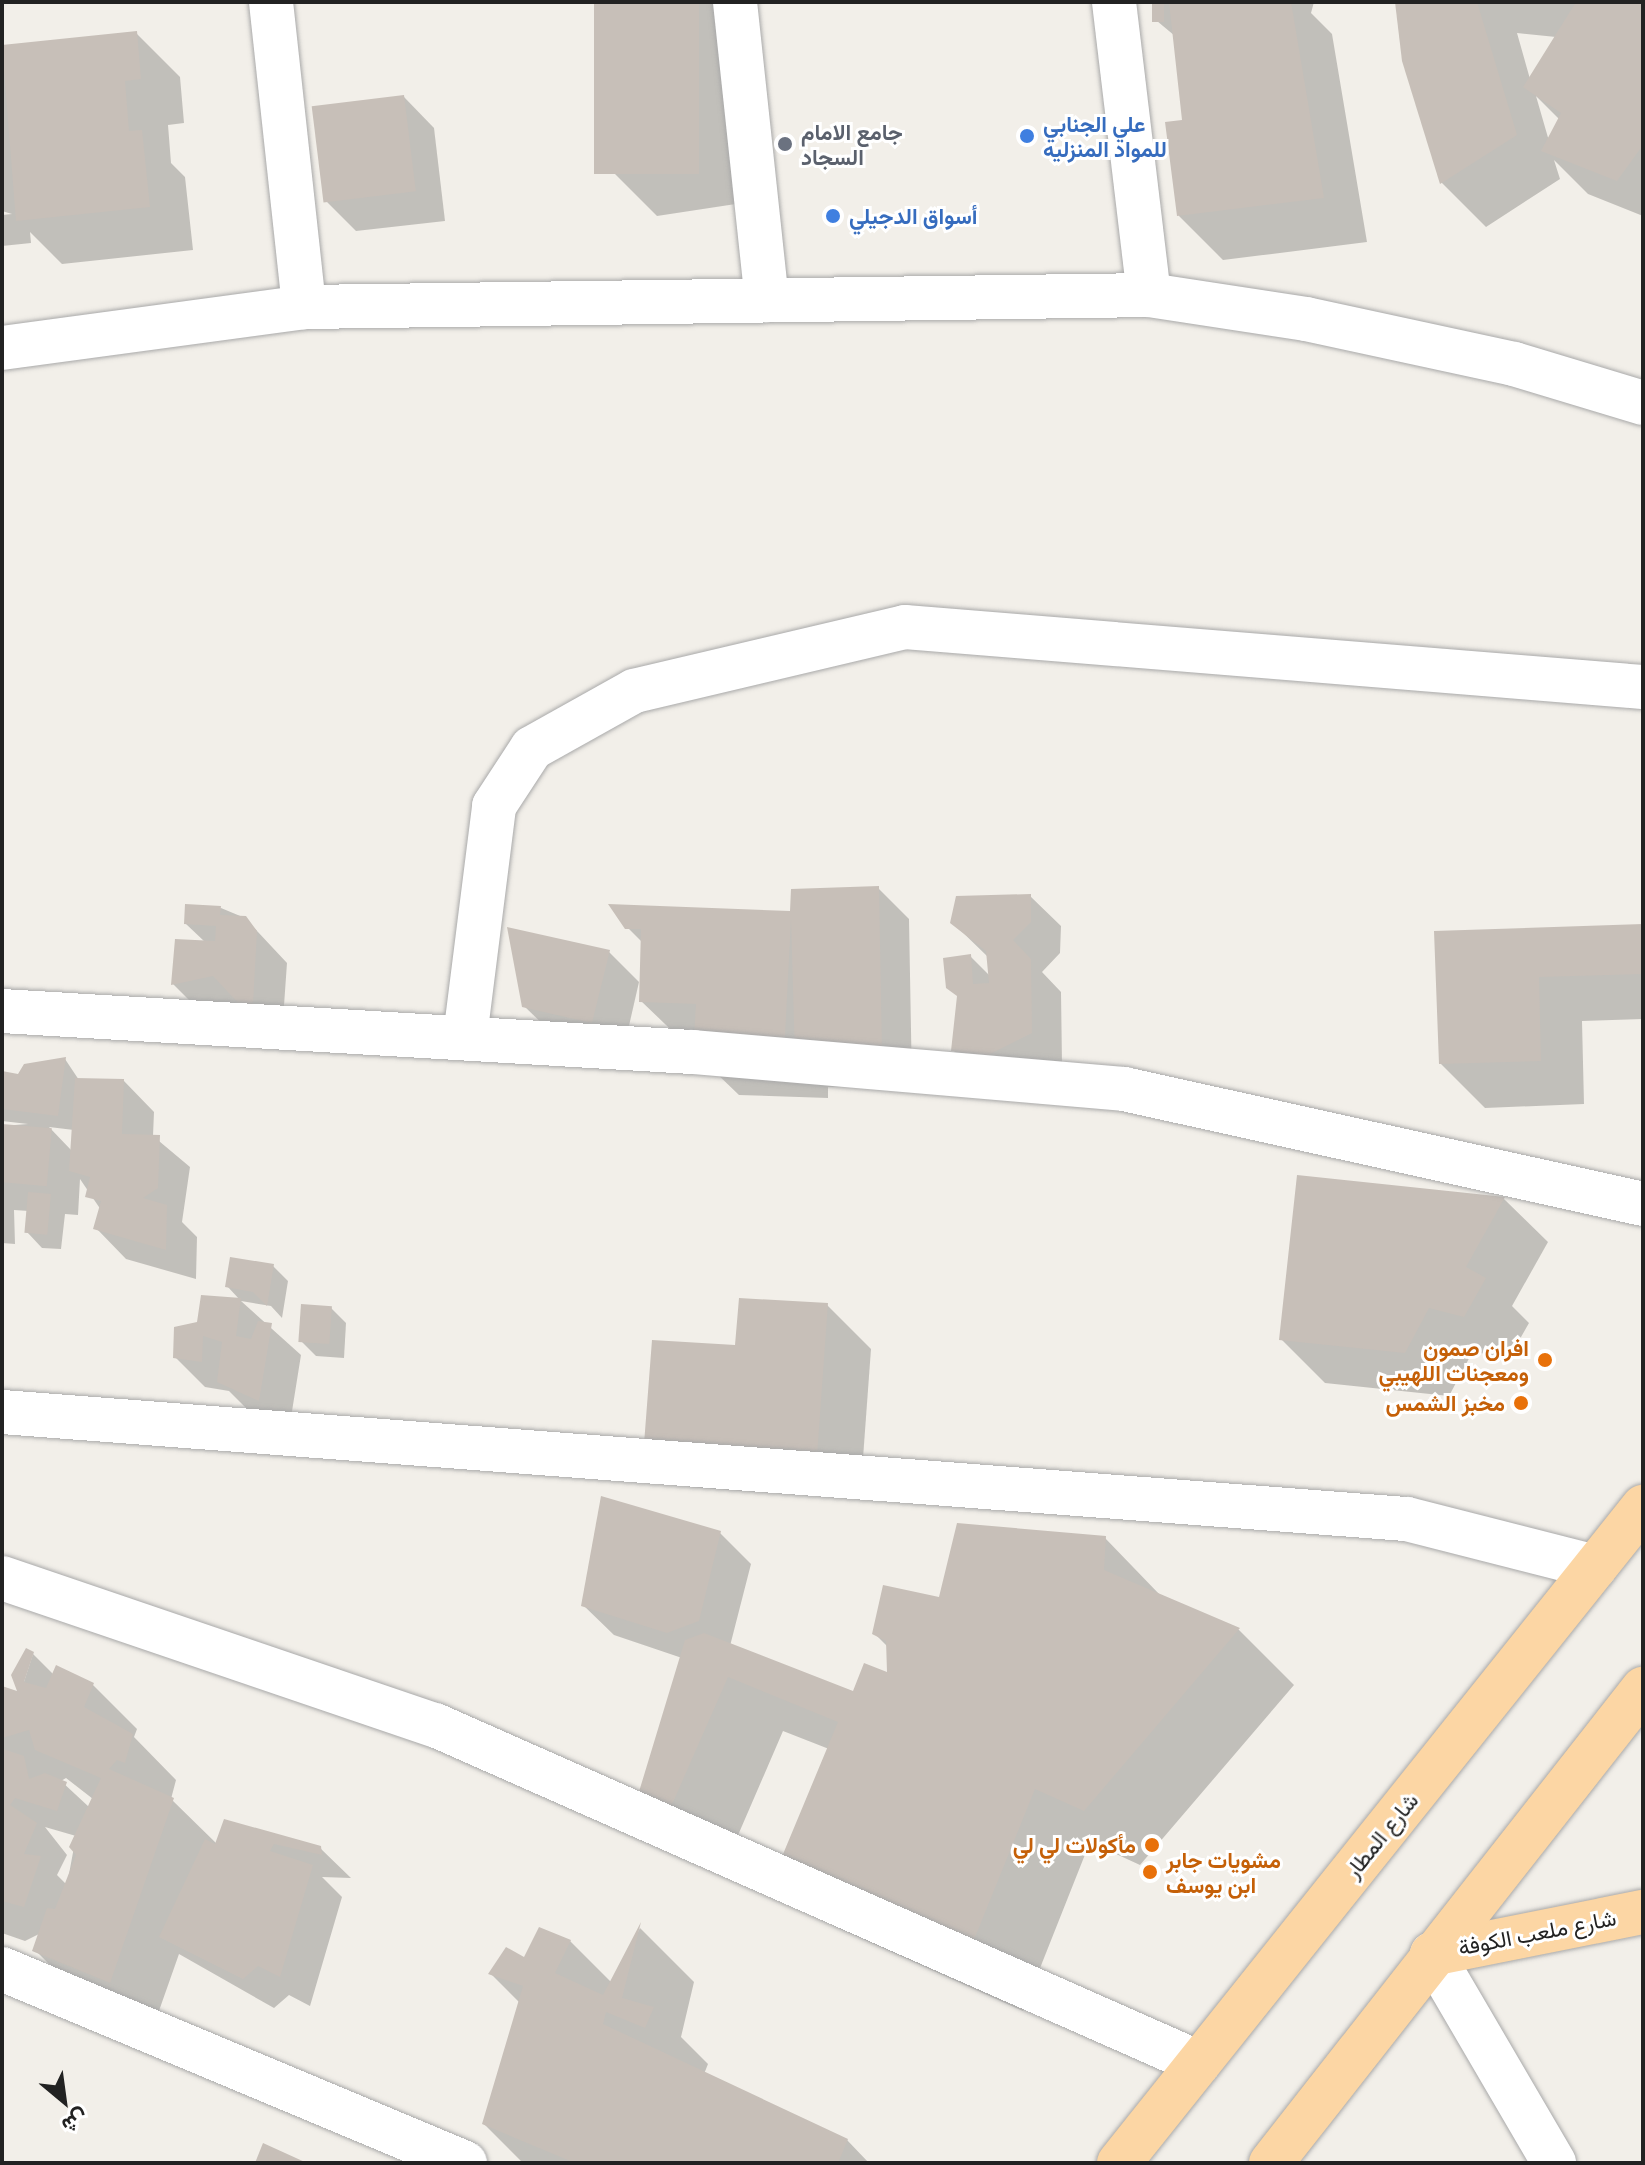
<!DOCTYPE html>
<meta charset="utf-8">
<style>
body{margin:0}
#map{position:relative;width:1645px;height:2165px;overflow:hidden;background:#f2efe9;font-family:"IBM Plex Sans",Vazirmatn,sans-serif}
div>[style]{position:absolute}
.shadow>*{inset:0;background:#0003}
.building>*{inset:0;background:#c7bfb8;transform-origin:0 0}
.roads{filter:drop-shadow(0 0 2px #a9a9a9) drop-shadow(0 0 2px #a9a9a9)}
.minor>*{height:44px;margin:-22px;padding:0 22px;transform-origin:22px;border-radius:22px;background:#fff}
.major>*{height:44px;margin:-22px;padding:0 22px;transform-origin:22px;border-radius:22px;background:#fcd6a4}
.dots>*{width:22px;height:22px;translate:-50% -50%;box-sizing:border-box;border:4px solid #fff;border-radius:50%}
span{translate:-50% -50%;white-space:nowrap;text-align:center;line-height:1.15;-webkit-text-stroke:6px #fff;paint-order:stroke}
.shop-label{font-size:22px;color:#366cbe;font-weight:700}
.left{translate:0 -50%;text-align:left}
.worship-label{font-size:22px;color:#5b616d;font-weight:700}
.food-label{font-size:22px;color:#c56008;font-weight:700}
.right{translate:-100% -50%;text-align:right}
.street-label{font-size:22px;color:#222}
.frame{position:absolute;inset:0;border:4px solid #222;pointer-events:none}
.north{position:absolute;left:24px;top:2061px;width:80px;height:80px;-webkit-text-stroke:6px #fff;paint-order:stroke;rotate:151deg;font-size:22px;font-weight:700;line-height:32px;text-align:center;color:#222}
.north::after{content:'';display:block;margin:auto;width:28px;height:36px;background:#222;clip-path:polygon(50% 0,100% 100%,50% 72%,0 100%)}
</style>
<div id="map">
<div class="shadow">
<i style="clip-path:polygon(596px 2px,735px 2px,762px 200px,657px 216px,613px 172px)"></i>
<i style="clip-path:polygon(1154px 2px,1314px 2px,1311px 13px,1332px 34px,1367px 242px,1223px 260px,1179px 216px,1184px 121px,1175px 36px,1157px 21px)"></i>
<i style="clip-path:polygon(evenodd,1398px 2px,1643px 2px,1643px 216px,1588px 194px,1554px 160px,1560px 179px,1486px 227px,1442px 183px,1404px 61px,1398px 2px,1517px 33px,1556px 37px,1530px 79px,1517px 33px,1398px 2px,1536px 96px,1560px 120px,1549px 141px,1536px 96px)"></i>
<i style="clip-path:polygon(136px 33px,180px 77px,184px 123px,168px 125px,171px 163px,185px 177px,193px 250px,62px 264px,30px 232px,31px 243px,2px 246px,2px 215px,12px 214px,2px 211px,2px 47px)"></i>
<i style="clip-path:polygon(404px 97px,434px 128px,445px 221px,356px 231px,325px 200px)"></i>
<i style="clip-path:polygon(878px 888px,909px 919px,912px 1085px,828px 1087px,828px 1098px,739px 1095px,641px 1001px,643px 943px,627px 927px,790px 913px)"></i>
<i style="clip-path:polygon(1030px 896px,1061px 926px,1060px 953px,1042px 972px,1061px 992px,1062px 1063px,984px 1081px,953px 1050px,970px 956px,991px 977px,988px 957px,953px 923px)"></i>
<i style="clip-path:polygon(221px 908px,245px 918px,287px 963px,282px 1034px,204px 1015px,173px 984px,205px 942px,186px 924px)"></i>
<i style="clip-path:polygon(1643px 926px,1643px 1019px,1582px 1021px,1584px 1104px,1485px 1108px,1441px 1064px,1436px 933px)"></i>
<i style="clip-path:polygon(609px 952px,639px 982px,623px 1052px,555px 1036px,524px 1006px)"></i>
<i style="clip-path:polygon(evenodd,65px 1059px,79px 1080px,124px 1081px,154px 1112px,153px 1136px,190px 1167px,182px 1222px,197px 1237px,196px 1279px,126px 1259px,96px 1228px,101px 1210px,80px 1179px,78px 1215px,65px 1214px,61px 1249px,42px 1248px,27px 1232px,29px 1211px,14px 1210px,15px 1244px,2px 1243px,2px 1126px,28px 1124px,2px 1121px,2px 1073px,19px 1076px,65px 1059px,49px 1127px,74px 1130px,72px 1151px,49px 1127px)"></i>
<i style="clip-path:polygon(1299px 1177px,1504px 1199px,1548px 1242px,1512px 1306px,1529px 1323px,1508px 1360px,1473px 1351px,1449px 1396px,1325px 1383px,1281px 1339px)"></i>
<i style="clip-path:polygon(273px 1266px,288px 1281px,282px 1318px,271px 1306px,241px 1301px,301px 1355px,289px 1430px,250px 1412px,229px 1391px,205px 1387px,175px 1357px,199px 1324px,240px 1300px,227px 1286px)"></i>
<i style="clip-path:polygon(827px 1305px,871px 1349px,860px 1499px,690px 1487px,646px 1443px,737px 1347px)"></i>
<i style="clip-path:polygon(331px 1308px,346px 1323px,344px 1358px,316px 1356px,301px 1341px)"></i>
<i style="clip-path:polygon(720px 1533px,751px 1564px,730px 1646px,854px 1694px,889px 1675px,888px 1647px,875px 1634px,940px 1600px,1105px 1538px,1161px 1596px,1239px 1630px,1294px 1685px,1140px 1865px,1090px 1842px,1023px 2011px,834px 1926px,779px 1870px,829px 1749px,783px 1731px,726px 1863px,640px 1794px,682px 1658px,614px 1635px,583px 1605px)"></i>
<i style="clip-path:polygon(evenodd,33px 1654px,54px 1675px,93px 1685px,137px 1729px,134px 1737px,176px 1780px,171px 1799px,217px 1844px,225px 1822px,320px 1848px,351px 1878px,322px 1877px,342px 1897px,310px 2006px,289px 1995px,274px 2008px,179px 1954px,154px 2025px,79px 1994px,35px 1950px,41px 1933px,25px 1941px,2px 1933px,2px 1688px,20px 1694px,33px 1654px,66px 1778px,93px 1799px,89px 1807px,61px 1781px,66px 1778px,33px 1654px,45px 1827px,76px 1836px,67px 1885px,57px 1875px,67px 1855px,45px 1827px)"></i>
<i style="clip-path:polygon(640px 1928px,694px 1982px,681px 2037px,708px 2064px,704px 2074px,847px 2140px,869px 2163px,523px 2163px,484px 2124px,520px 2003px,491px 1974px,525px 1960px,540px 1930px,570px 1941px,612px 1983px)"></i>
</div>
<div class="building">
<i style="left:594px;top:2px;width:105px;height:172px"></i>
<i style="left:1152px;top:2px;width:12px;height:20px"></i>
<i style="clip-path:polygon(1169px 2px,1291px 2px,1324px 198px,1177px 216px,1165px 122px,1182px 120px)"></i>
<i style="clip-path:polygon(1395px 2px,1477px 2px,1517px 135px,1440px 184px,1402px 61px)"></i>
<i style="clip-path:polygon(1576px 2px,1643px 2px,1643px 145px,1617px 181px,1541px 151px,1561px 113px,1523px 87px)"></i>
<i style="clip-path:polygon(137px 31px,141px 79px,125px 81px,129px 131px,142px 130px,150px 207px,16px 221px,2px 45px)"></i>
<i style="left:404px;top:95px;width:97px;height:93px;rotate:83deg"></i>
<i style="clip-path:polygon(879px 886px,882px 1055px,795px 1058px,791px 919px,784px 1055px,693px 1052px,696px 1004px,639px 1002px,641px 929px,625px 929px,608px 904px,790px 911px,791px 889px)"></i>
<i style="clip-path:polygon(1031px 894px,1031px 922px,1013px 940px,1031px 959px,1032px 1033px,988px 1055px,951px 1051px,957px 996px,946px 988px,943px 958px,971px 954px,973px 984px,989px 983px,986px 951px,950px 923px,956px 896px)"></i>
<i style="clip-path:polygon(185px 904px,221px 906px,220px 915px,246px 916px,257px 931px,253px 1004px,242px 1007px,213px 976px,171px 985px,175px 939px,215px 941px,216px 926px,184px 924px)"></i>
<i style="clip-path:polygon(1643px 924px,1643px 974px,1539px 977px,1541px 1061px,1439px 1064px,1434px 931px)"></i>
<i style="clip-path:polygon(507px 927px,610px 950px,592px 1023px,522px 1007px)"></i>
<i style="clip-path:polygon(66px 1057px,58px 1116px,2px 1109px,2px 1071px,18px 1074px,24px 1064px)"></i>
<i style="clip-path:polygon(75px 1078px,124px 1079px,122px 1134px,160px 1135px,158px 1188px,143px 1198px,167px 1205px,166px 1250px,93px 1229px,101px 1201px,85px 1197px,90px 1177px,69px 1171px)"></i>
<i style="left:2px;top:1124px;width:50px;height:58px;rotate:5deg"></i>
<i style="clip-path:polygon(1297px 1175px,1505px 1197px,1466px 1267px,1486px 1278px,1464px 1317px,1429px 1308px,1405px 1353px,1279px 1340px)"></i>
<i style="left:28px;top:1192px;width:23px;height:41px;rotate:5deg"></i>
<i style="clip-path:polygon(230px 1257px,274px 1264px,267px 1306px,253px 1292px,225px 1287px)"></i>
<i style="clip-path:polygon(201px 1295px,241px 1298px,236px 1336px,251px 1339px,258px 1321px,272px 1323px,259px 1401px,217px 1382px,222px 1342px,203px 1336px,202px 1362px,173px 1358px,174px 1327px,197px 1322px)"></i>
<i style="clip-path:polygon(739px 1298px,828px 1303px,817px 1456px,644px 1444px,652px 1340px,735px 1345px)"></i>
<i style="left:301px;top:1304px;width:31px;height:38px;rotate:4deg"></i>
<i style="clip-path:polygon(601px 1496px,721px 1531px,699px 1621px,667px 1633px,581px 1606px)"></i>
<i style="clip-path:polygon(957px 1523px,1106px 1536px,1104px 1570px,1240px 1628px,1084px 1811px,1035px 1789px,967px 1957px,776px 1871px,838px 1722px,728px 1677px,670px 1809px,638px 1795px,685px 1640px,704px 1633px,853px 1691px,864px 1663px,887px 1672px,886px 1641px,872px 1634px,883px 1585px,939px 1597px)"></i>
<i style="clip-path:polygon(26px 1648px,34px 1652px,24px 1682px,46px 1688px,56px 1665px,94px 1683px,84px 1707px,133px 1734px,125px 1763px,117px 1760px,109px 1769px,174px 1798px,110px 1983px,32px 1951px,47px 1908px,55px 1909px,76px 1855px,69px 1847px,101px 1778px,35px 1750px,29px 1730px,2px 1738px,2px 1686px,17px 1691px,11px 1675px)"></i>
<i style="clip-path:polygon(3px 1749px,24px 1756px,29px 1779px,45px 1773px,67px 1782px,57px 1811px,15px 1798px,10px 1805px,37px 1823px,24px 1854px,41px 1856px,24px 1907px,2px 1901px)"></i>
<i style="clip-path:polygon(224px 1819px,321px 1846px,322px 1855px,274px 1844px,270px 1851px,313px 1865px,280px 1977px,258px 1966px,243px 1979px,159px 1937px,205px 1839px,215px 1844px)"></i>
<i style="clip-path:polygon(641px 1922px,622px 1998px,654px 2007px,645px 2028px,606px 2012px,603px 2024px,848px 2139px,838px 2163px,575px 2163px,482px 2124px,523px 1986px,488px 1974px,506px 1947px,524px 1957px,539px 1927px,571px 1940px,555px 1973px,603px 1995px)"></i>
<i style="clip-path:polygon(263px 2143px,307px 2163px,255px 2163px)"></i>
</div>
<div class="roads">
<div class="minor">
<i style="left:271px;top:2px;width:307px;rotate:83.8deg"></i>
<i style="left:735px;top:2px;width:300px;rotate:83.9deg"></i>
<i style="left:1114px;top:2px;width:295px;rotate:83.2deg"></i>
<i style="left:2px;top:348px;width:305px;rotate:-7.7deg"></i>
<i style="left:304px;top:307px;width:845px;rotate:-0.81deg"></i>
<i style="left:1149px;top:295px;width:159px;rotate:8.7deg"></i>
<i style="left:1306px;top:319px;width:213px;rotate:12.2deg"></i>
<i style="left:1514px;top:364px;width:135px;rotate:16.8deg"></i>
<i style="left:2px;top:1011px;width:692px;rotate:3.4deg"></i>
<i style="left:693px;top:1052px;width:433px;rotate:4.9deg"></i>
<i style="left:1124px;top:1089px;width:532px;rotate:12.49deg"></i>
<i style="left:465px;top:1037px;width:233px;rotate:-82.8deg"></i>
<i style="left:494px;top:806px;width:69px;rotate:-56.8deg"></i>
<i style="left:532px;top:748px;width:117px;rotate:-29.2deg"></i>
<i style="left:634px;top:691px;width:278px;rotate:-13.3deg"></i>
<i style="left:905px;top:627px;width:740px;rotate:4.65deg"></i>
<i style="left:2px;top:1412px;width:1409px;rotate:4.36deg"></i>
<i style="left:1407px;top:1519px;width:194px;rotate:14.3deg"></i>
<i style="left:2px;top:1578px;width:457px;rotate:18.8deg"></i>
<i style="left:435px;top:1725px;width:835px;rotate:23.86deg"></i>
<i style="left:1432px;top:1954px;width:242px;rotate:59.7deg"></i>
<i style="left:2px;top:1969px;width:502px;rotate:22.73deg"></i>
</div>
<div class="major">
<i style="left:1432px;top:1954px;width:215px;rotate:-11.3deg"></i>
<i style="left:1119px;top:2163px;width:840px;rotate:-51.38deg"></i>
<i style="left:1271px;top:2163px;width:603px;rotate:-51.87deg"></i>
</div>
</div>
<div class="dots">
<i style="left:1027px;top:136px;background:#3f7fe0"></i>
<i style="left:785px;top:144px;background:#6b7280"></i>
<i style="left:833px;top:216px;background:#3f7fe0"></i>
<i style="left:1545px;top:1360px;background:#e8710a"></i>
<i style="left:1521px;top:1403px;background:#e8710a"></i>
<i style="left:1152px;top:1845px;background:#e8710a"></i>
<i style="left:1150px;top:1872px;background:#e8710a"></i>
</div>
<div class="shop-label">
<span class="left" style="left:1043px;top:136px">علي الجنابي<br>للمواد المنزليه</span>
<span class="left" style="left:849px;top:216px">أسواق الدجيلي</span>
</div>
<div class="worship-label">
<span class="left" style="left:801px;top:144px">جامع الامام<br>السجاد</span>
</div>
<div class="food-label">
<span class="right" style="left:1529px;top:1360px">افران صمون<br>ومعجنات اللهيبي</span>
<span class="right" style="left:1505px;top:1403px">مخبز الشمس</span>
<span class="right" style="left:1136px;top:1845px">مأكولات لي لي</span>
<span class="left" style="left:1166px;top:1872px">مشويات جابر<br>ابن يوسف</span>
</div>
<div class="street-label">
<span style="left:1381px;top:1835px;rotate:-51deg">شارع المطار</span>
<span style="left:1537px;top:1932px;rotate:-11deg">شارع ملعب الكوفة</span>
</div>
<div class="frame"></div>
<div class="north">ش</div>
</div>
